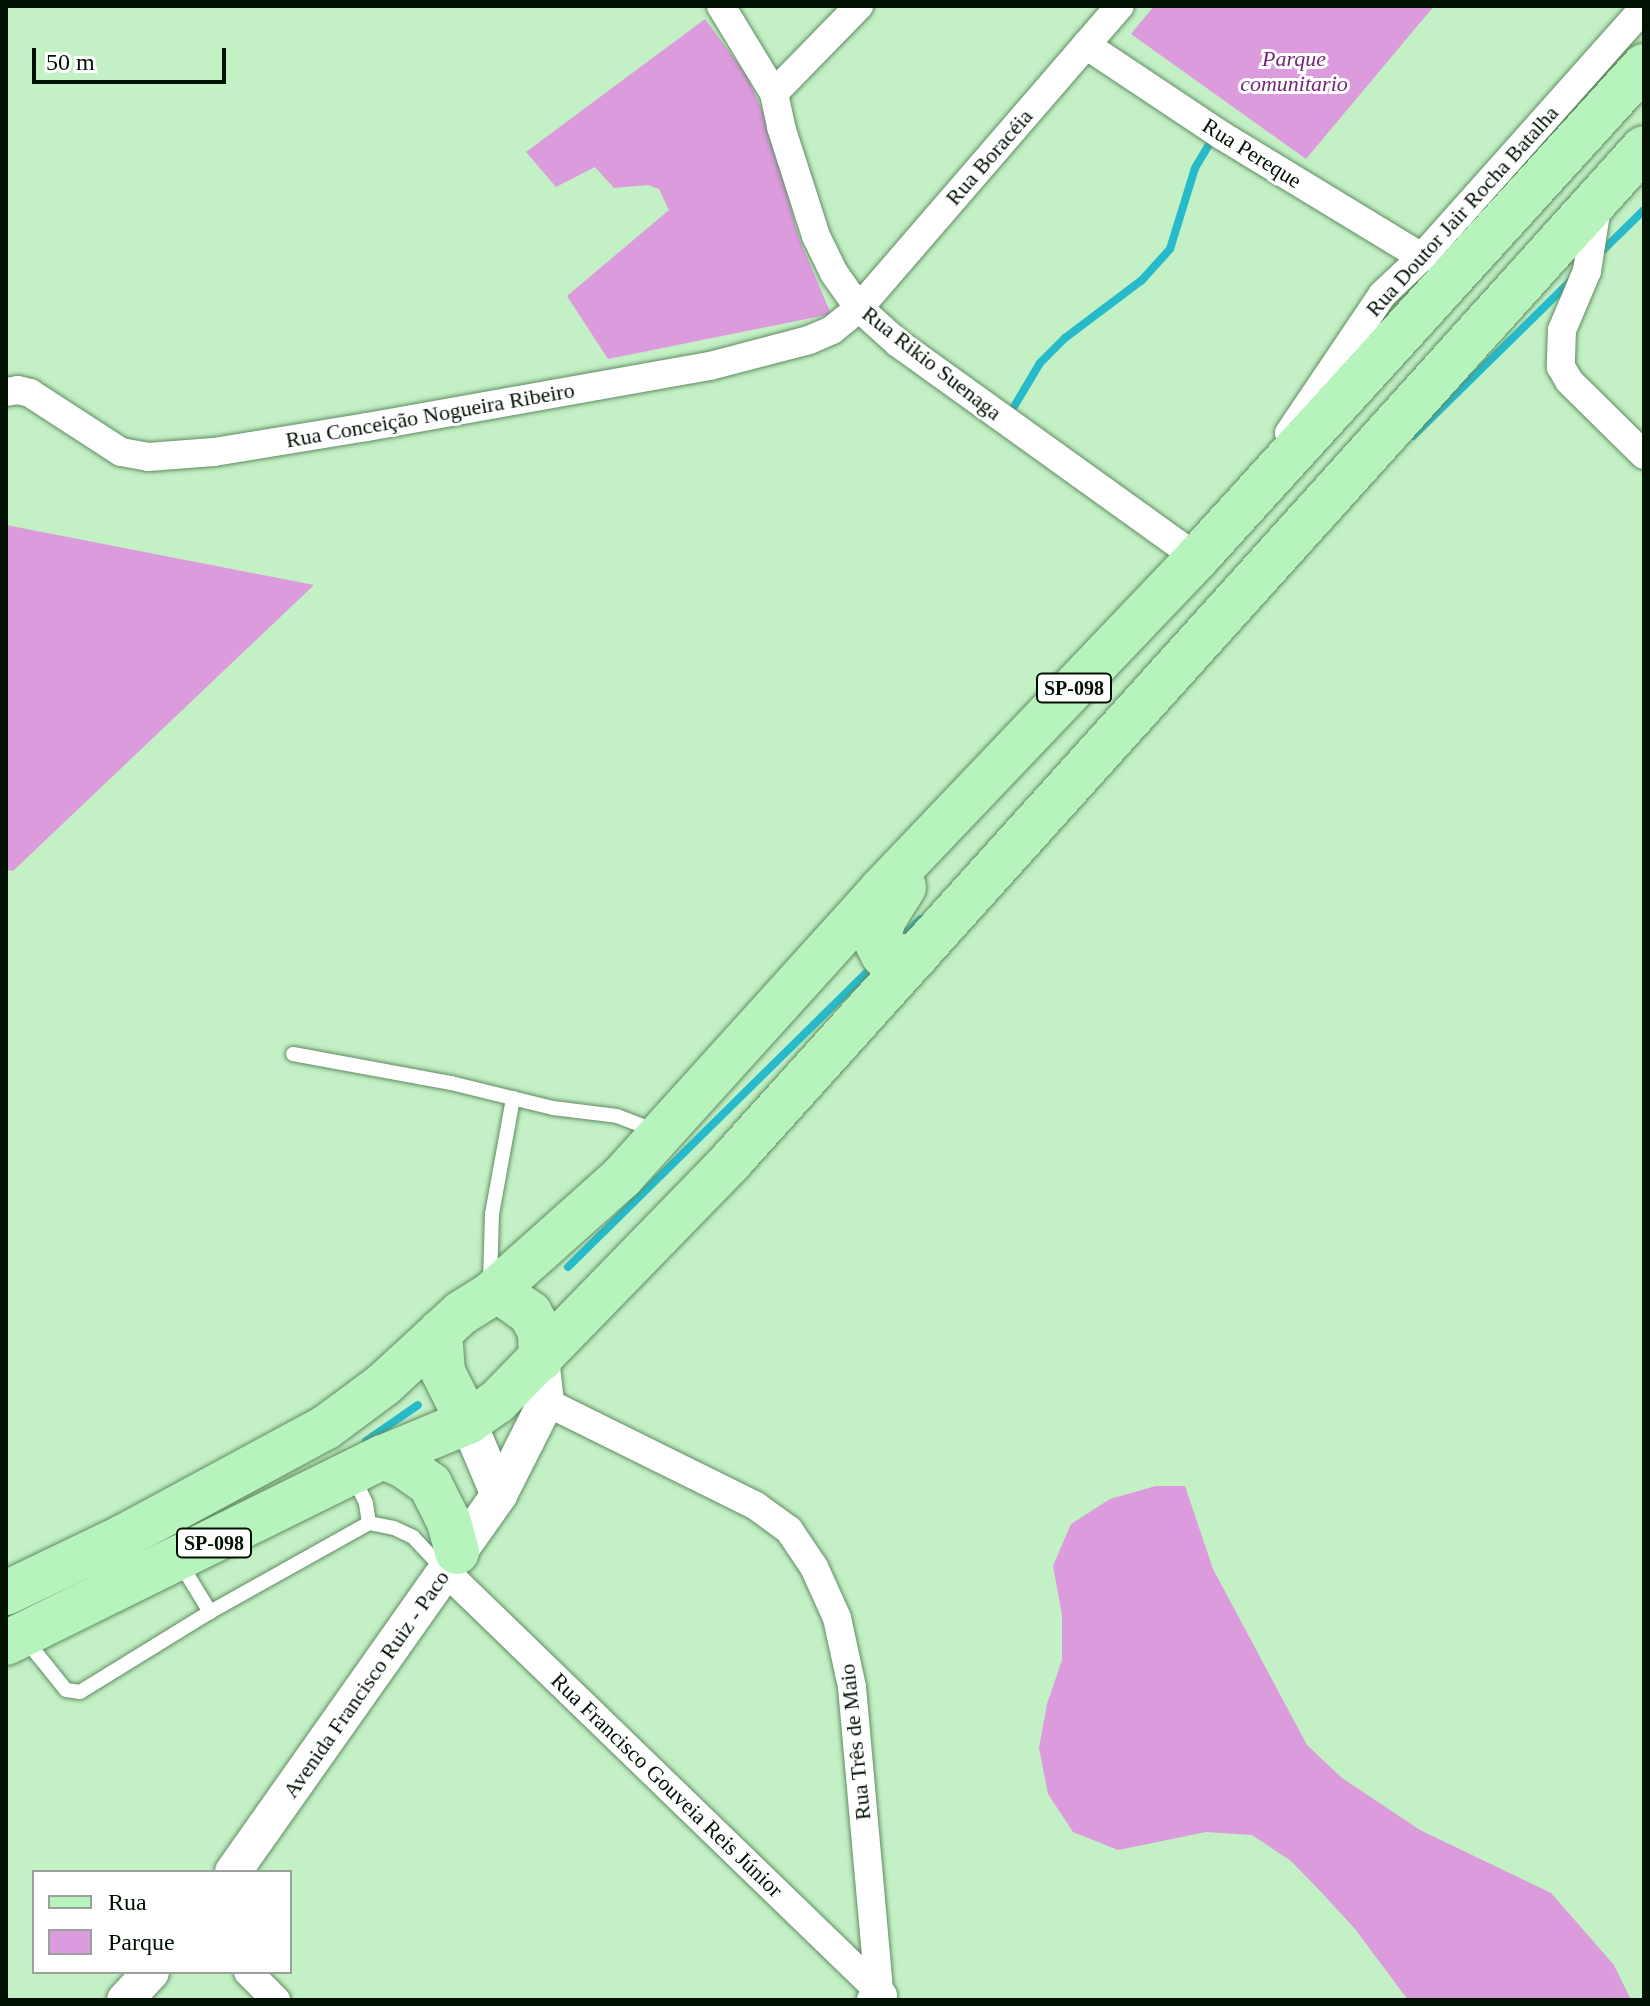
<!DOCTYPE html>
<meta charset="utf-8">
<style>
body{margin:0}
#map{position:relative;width:1650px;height:2006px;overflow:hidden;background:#c3f0c5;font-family:Georgia,serif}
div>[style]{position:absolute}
.green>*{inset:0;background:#dc9bdd}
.stream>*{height:8px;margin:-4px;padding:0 4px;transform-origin:4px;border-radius:4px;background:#27baca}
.roads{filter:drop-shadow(0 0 2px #618b64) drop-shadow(0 0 2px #618b64)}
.service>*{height:14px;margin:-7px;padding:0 7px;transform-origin:7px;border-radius:7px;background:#fff}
.minor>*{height:28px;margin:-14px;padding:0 14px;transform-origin:14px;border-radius:14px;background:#fff}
.tertiary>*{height:36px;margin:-18px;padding:0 18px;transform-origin:18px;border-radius:18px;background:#fff}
.primary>*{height:44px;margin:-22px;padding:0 22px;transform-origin:22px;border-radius:22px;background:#b7f4bd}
span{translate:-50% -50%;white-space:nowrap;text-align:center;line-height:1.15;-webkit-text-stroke:6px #fff;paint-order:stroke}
.shield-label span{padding:2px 6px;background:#fff;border:2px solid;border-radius:6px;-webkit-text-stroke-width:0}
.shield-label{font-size:20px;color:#021104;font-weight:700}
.park-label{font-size:22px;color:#732776;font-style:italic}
.street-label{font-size:22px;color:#021104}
.frame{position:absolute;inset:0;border:8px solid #021104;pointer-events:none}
.legend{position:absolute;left:32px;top:1870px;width:260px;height:104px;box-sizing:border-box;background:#fff;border:2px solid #9aa09b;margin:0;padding:10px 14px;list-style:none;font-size:24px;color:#021104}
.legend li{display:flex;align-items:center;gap:16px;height:40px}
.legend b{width:40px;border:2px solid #9aa09b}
.scale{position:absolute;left:32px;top:48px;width:194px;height:36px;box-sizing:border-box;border:4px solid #021104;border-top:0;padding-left:10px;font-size:24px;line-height:28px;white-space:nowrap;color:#021104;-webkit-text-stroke:6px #fff;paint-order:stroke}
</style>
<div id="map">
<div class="green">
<i style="clip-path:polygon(1154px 6px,1434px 6px,1306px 159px,1131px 34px)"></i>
<i style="clip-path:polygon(705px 19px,747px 76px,769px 126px,799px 238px,831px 314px,608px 359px,567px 296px,669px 210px,659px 189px,648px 185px,614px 188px,595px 167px,556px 187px,526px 152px)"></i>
<i style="clip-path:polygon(6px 525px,314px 585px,13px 871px,6px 870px)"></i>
<i style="clip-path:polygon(1156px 1486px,1185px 1486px,1213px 1569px,1307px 1745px,1342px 1778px,1420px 1830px,1551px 1893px,1614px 1965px,1631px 2000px,1408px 2000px,1355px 1929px,1323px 1894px,1291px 1861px,1252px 1835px,1206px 1832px,1118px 1850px,1073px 1832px,1048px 1794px,1039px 1748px,1047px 1704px,1062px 1660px,1062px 1615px,1053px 1566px,1071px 1524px,1110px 1499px)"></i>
</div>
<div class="stream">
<i style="left:1599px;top:254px;width:63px;rotate:-44.4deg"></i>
<i style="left:1015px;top:405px;width:49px;rotate:-59.2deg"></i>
<i style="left:1040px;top:363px;width:35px;rotate:-45deg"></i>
<i style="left:1065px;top:338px;width:96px;rotate:-37deg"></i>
<i style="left:1142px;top:280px;width:42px;rotate:-47.9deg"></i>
<i style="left:1170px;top:249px;width:85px;rotate:-72.8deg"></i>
<i style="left:1195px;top:168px;width:31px;rotate:-59deg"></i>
<i style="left:1413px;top:436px;width:223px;rotate:-44.5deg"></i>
<i style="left:899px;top:940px;width:30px;rotate:-44deg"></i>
<i style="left:568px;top:1267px;width:431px;rotate:-44.6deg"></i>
<i style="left:366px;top:1441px;width:63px;rotate:-34.7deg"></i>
</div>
<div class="roads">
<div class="service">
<i style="left:293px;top:1054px;width:161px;rotate:10.4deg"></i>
<i style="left:451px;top:1083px;width:105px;rotate:13.8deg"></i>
<i style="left:553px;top:1108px;width:64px;rotate:7.1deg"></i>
<i style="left:617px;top:1116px;width:42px;rotate:21deg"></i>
<i style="left:490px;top:1284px;width:70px;rotate:-88.4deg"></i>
<i style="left:492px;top:1214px;width:118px;rotate:-79.7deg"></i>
<i style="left:369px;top:1523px;width:25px;rotate:11deg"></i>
<i style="left:394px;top:1528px;width:21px;rotate:25deg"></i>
<i style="left:413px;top:1537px;width:45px;rotate:46.8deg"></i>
<i style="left:179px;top:1561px;width:60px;rotate:58.7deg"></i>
<i style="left:25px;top:1639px;width:65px;rotate:51.2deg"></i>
<i style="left:66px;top:1690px;width:14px;rotate:8deg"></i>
<i style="left:80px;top:1692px;width:153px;rotate:-31.6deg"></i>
<i style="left:210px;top:1612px;width:182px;rotate:-29.2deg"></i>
<i style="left:369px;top:1523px;width:20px;rotate:-99deg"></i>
<i style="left:366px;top:1503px;width:28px;rotate:-116deg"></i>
</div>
<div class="minor">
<i style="left:721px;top:6px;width:102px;rotate:58.7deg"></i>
<i style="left:774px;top:93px;width:35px;rotate:78deg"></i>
<i style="left:781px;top:127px;width:114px;rotate:72.2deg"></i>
<i style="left:816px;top:236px;width:41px;rotate:64.1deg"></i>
<i style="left:834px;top:273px;width:43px;rotate:54.5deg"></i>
<i style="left:859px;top:308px;width:52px;rotate:41.9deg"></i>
<i style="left:898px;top:343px;width:368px;rotate:35.7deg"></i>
<i style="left:1086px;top:45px;width:162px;rotate:33.7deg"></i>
<i style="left:1221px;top:135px;width:235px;rotate:31.3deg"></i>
<i style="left:774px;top:93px;width:122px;rotate:-45.7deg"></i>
<i style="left:1598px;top:200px;width:72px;rotate:98.8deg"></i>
<i style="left:1587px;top:271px;width:64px;rotate:113deg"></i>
<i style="left:1562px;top:330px;width:37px;rotate:92deg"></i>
<i style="left:1561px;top:367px;width:16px;rotate:60deg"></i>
<i style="left:1569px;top:381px;width:105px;rotate:44.6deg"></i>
<i style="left:6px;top:392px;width:12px;rotate:-9deg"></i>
<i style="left:18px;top:390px;width:12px;rotate:14deg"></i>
<i style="left:30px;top:393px;width:108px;rotate:33deg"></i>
<i style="left:121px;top:452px;width:27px;rotate:10deg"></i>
<i style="left:148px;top:457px;width:66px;rotate:-4.3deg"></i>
<i style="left:214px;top:452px;width:155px;rotate:-9.3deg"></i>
<i style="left:367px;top:427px;width:348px;rotate:-10.1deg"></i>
<i style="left:710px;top:366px;width:102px;rotate:-14.7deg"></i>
<i style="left:809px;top:340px;width:25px;rotate:-23deg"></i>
<i style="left:832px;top:330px;width:35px;rotate:-39deg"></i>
<i style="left:859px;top:308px;width:399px;rotate:-49.2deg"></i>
<i style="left:1289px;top:433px;width:166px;rotate:-56deg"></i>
<i style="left:1382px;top:295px;width:55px;rotate:-43.5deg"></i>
<i style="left:1422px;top:257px;width:334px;rotate:-48.3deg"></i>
<i style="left:546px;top:1402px;width:234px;rotate:26.3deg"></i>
<i style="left:756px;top:1506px;width:41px;rotate:36deg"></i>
<i style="left:789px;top:1530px;width:45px;rotate:56deg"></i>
<i style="left:814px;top:1567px;width:56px;rotate:65.7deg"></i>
<i style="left:837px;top:1618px;width:71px;rotate:77.7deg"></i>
<i style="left:852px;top:1687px;width:305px;rotate:84.9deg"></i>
<i style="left:879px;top:1991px;width:12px;rotate:132deg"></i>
<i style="left:444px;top:1570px;width:611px;rotate:44.07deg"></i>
<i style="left:248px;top:1972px;width:40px;rotate:45deg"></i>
</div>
<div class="tertiary">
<i style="left:468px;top:1422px;width:79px;rotate:67deg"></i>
<i style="left:233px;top:1872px;width:461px;rotate:-54.8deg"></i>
<i style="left:499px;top:1495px;width:104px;rotate:-63.2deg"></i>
<i style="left:546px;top:1402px;width:43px;rotate:-96.6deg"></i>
<i style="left:125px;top:2000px;width:38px;rotate:-47deg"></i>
</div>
<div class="primary">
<i style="left:904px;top:887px;width:38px;rotate:122deg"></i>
<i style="left:884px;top:919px;width:25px;rotate:106deg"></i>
<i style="left:877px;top:943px;width:13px;rotate:63deg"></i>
<i style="left:883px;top:955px;width:33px;rotate:3deg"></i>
<i style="left:490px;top:1295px;width:14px"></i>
<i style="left:504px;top:1295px;width:32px;rotate:35deg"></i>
<i style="left:530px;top:1313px;width:21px;rotate:62deg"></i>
<i style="left:540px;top:1332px;width:27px;rotate:88deg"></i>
<i style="left:440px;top:1332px;width:40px;rotate:85.7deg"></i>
<i style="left:443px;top:1372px;width:56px;rotate:63.4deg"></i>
<i style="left:383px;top:1457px;width:23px;rotate:23deg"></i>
<i style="left:404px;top:1466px;width:32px;rotate:35deg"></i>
<i style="left:430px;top:1484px;width:42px;rotate:63.4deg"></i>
<i style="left:449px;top:1522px;width:31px;rotate:75deg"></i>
<i style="left:6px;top:1593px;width:130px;rotate:-25.6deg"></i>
<i style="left:123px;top:1537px;width:230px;rotate:-28.4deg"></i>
<i style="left:325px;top:1428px;width:72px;rotate:-36.6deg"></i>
<i style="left:383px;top:1385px;width:106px;rotate:-42.7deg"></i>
<i style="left:461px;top:1313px;width:34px;rotate:-32deg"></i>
<i style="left:490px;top:1295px;width:177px;rotate:-41.8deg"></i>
<i style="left:622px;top:1177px;width:387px;rotate:-47.9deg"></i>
<i style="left:881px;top:890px;width:458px;rotate:-46.4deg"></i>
<i style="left:1197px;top:558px;width:665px;rotate:-47.74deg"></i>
<i style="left:6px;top:1643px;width:420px;rotate:-26.3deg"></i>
<i style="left:383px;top:1457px;width:92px;rotate:-22.4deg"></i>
<i style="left:468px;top:1422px;width:35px;rotate:-35deg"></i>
<i style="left:497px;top:1402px;width:337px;rotate:-45.8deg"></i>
<i style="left:732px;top:1160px;width:1362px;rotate:-47.98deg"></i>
</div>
</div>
<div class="shield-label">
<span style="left:1074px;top:688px">SP-098</span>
<span style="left:214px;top:1543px">SP-098</span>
</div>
<div class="park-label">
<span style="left:1294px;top:71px">Parque<br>comunitario</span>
</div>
<div class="street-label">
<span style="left:1252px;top:153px;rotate:32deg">Rua Pereque</span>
<span style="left:989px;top:157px;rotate:-49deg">Rua Boracéia</span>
<span style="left:1462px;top:211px;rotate:-48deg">Rua Doutor Jair Rocha Batalha</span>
<span style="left:932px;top:363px;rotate:38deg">Rua Rikio Suenaga</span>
<span style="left:430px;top:415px;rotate:-10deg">Rua Conceição Nogueira Ribeiro</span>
<span style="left:366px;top:1684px;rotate:-55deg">Avenida Francisco Ruiz - Paco</span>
<span style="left:855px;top:1742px;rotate:-96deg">Rua Três de Maio</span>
<span style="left:667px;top:1785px;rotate:44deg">Rua Francisco Gouveia Reis Júnior</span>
</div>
<div class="frame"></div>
<ul class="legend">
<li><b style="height:10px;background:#b7f4bd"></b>Rua</li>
<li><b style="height:22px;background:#dc9bdd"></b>Parque</li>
</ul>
<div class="scale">50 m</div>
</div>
